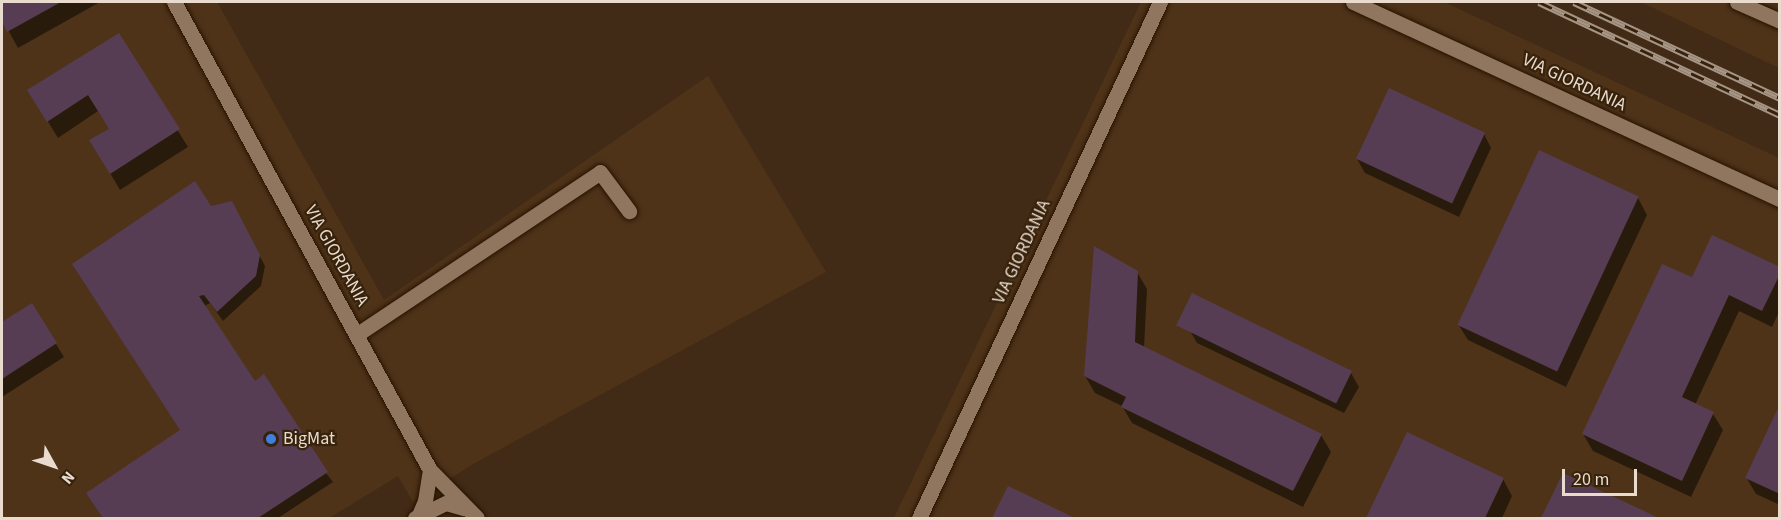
<!DOCTYPE html>
<style>
body{margin:0}
#map{position:relative;width:1781px;height:520px;overflow:hidden;background:#422b16;font-family:"Source Sans 3",sans-serif}
div>[style]{position:absolute}
.built>*{inset:0;background:#4e3318}
.shadow>*{inset:0;background:#0007}
.building>*{inset:0;background:#573d53;transform-origin:0 0}
.roads{filter:drop-shadow(0 0 2px #281301) drop-shadow(0 0 2px #281301)}
.minor>*{height:15px;margin:-7.5px;padding:0 7.5px;transform-origin:7.5px;border-radius:7.5px;background:#90765f}
.rail>*{height:7px;margin-top:-3.5px;transform-origin:0;background:repeating-linear-gradient(90deg,#37220c 0 14px,#a69484 0 28px);box-sizing:border-box;border-block:2px solid #a69484}
.dots>*{width:16px;height:16px;translate:-50% -50%;box-sizing:border-box;border:3px solid #37220c;border-radius:50%}
span{translate:-50% -50%;white-space:nowrap;text-align:center;line-height:1.15;-webkit-text-stroke:4.5px #37220c;paint-order:stroke}
.street-label{font-size:18px;color:#e9dbce}
.poi-label{font-size:18px;color:#e9dbce}
.left{translate:0 -50%;text-align:left}
.frame{position:absolute;inset:0;border:3px solid #e9dbce;pointer-events:none}
.north{position:absolute;left:24px;top:436px;width:60px;height:60px;-webkit-text-stroke:4px #37220c;paint-order:stroke;rotate:130deg;font-size:16px;font-weight:700;line-height:24px;text-align:center;color:#e9dbce}
.north::after{content:'';display:block;margin:auto;width:21px;height:27px;background:#e9dbce;clip-path:polygon(50% 0,100% 100%,50% 72%,0 100%)}
.scale{position:absolute;left:1562px;top:469px;width:75px;height:27px;box-sizing:border-box;border:3px solid #e9dbce;border-top:0;padding-left:8px;font-size:18px;line-height:21px;white-space:nowrap;color:#e9dbce;-webkit-text-stroke:4px #37220c;paint-order:stroke}
</style>
<div id="map">
<div class="built">
<i style="clip-path:polygon(2px 2px,217px 2px,384px 300px,708px 76px,826px 272px,473px 464px,413px 502px,398px 476px,329px 518px,2px 518px)"></i>
<i style="clip-path:polygon(1141px 2px,1444px 2px,1779px 158px,1779px 518px,894px 518px)"></i>
<i style="clip-path:polygon(1641px 2px,1779px 2px,1779px 68px)"></i>
</div>
<div class="shadow">
<i style="clip-path:polygon(2px 2px,100px 2px,18px 48px,2px 19px)"></i>
<i style="clip-path:polygon(118px 35px,188px 147px,120px 190px,91px 140px,110px 130px,98px 111px,58px 138px,39px 107px)"></i>
<i style="clip-path:polygon(1484px 134px,1491px 148px,1459px 217px,1365px 173px,1357px 159px)"></i>
<i style="clip-path:polygon(1638px 198px,1647px 215px,1566px 387px,1468px 340px,1458px 324px)"></i>
<i style="clip-path:polygon(211px 207px,237px 213px,265px 266px,261px 286px,223px 321px,210px 303px,204px 306px,255px 383px,333px 482px,278px 518px,104px 518px,93px 503px,182px 431px,79px 274px)"></i>
<i style="clip-path:polygon(1780px 269px,1780px 310px,1772px 327px,1739px 311px,1695px 405px,1713px 414px,1723px 430px,1691px 497px,1593px 451px,1583px 434px,1693px 279px)"></i>
<i style="clip-path:polygon(1137px 272px,1147px 289px,1144px 348px,1321px 435px,1331px 452px,1303px 507px,1132px 423px,1122px 406px,1095px 393px,1085px 376px)"></i>
<i style="clip-path:polygon(32px 305px,64px 357px,2px 397px,2px 324px)"></i>
<i style="clip-path:polygon(1189px 329px,1351px 373px,1359px 387px,1344px 413px,1197px 343px)"></i>
<i style="clip-path:polygon(1780px 407px,1780px 505px,1756px 494px,1746px 477px)"></i>
<i style="clip-path:polygon(1408px 434px,1503px 479px,1512px 496px,1502px 518px,1368px 518px)"></i>
<i style="clip-path:polygon(1563px 475px,1655px 518px,1543px 518px)"></i>
<i style="clip-path:polygon(1009px 488px,1072px 518px,993px 518px)"></i>
</div>
<div class="building">
<i style="clip-path:polygon(2px 2px,61px 2px,7px 32px,2px 22px)"></i>
<i style="clip-path:polygon(119px 33px,180px 129px,110px 174px,89px 140px,109px 129px,88px 95px,47px 122px,27px 90px)"></i>
<i style="left:1389px;top:88px;width:106px;height:78px;rotate:25deg"></i>
<i style="left:1539px;top:150px;width:110px;height:193px;rotate:25deg"></i>
<i style="clip-path:polygon(195px 181px,211px 206px,232px 201px,260px 255px,256px 276px,217px 312px,204px 295px,199px 296px,255px 381px,264px 374px,328px 472px,258px 518px,103px 518px,86px 493px,180px 430px,72px 264px)"></i>
<i style="clip-path:polygon(1712px 235px,1780px 267px,1780px 274px,1762px 311px,1729px 295px,1682px 397px,1714px 412px,1682px 481px,1582px 434px,1662px 264px,1692px 277px)"></i>
<i style="clip-path:polygon(1094px 246px,1138px 271px,1135px 342px,1322px 434px,1293px 491px,1121px 407px,1126px 397px,1084px 376px)"></i>
<i style="left:1192px;top:293px;width:178px;height:36px;rotate:26deg"></i>
<i style="clip-path:polygon(32px 303px,57px 343px,2px 379px,2px 322px)"></i>
<i style="clip-path:polygon(1780px 404px,1780px 494px,1745px 478px)"></i>
<i style="clip-path:polygon(1407px 432px,1504px 478px,1485px 518px,1366px 518px)"></i>
<i style="clip-path:polygon(1563px 473px,1659px 518px,1541px 518px)"></i>
<i style="clip-path:polygon(1008px 486px,1075px 518px,992px 518px)"></i>
</div>
<div class="roads">
<div class="minor">
<i style="left:174px;top:2px;width:533px;rotate:61.32deg"></i>
<i style="left:430px;top:470px;width:67px;rotate:45.6deg"></i>
<i style="left:1353px;top:2px;width:470px;rotate:24.8deg"></i>
<i style="left:1737px;top:2px;width:47px;rotate:23.8deg"></i>
<i style="left:356px;top:335px;width:293px;rotate:-33.7deg"></i>
<i style="left:600px;top:172px;width:49px;rotate:53.4deg"></i>
<i style="left:419px;top:515px;width:15px;rotate:-67deg"></i>
<i style="left:425px;top:501px;width:31px;rotate:-81deg"></i>
<i style="left:415px;top:518px;width:34px;rotate:-26deg"></i>
<i style="left:446px;top:503px;width:19px;rotate:16deg"></i>
<i style="left:919px;top:518px;width:570px;rotate:-64.96deg"></i>
</div>
</div>
<div class="rail">
<i style="left:1539px;top:2px;width:266px;rotate:25.1deg"></i>
<i style="left:1574px;top:2px;width:227px;rotate:25deg"></i>
</div>
<div class="dots">
<i style="left:271px;top:439px;background:#3f7fe0"></i>
</div>
<div class="street-label">
<span style="left:1574px;top:83px;rotate:25deg">VIA GIORDANIA</span>
<span style="left:1022px;top:252px;rotate:-65deg">VIA GIORDANIA</span>
<span style="left:336px;top:256px;rotate:61deg">VIA GIORDANIA</span>
</div>
<div class="poi-label">
<span class="left" style="left:283px;top:439px">BigMat</span>
</div>
<div class="frame"></div>
<div class="north">N</div>
<div class="scale">20 m</div>
</div>
